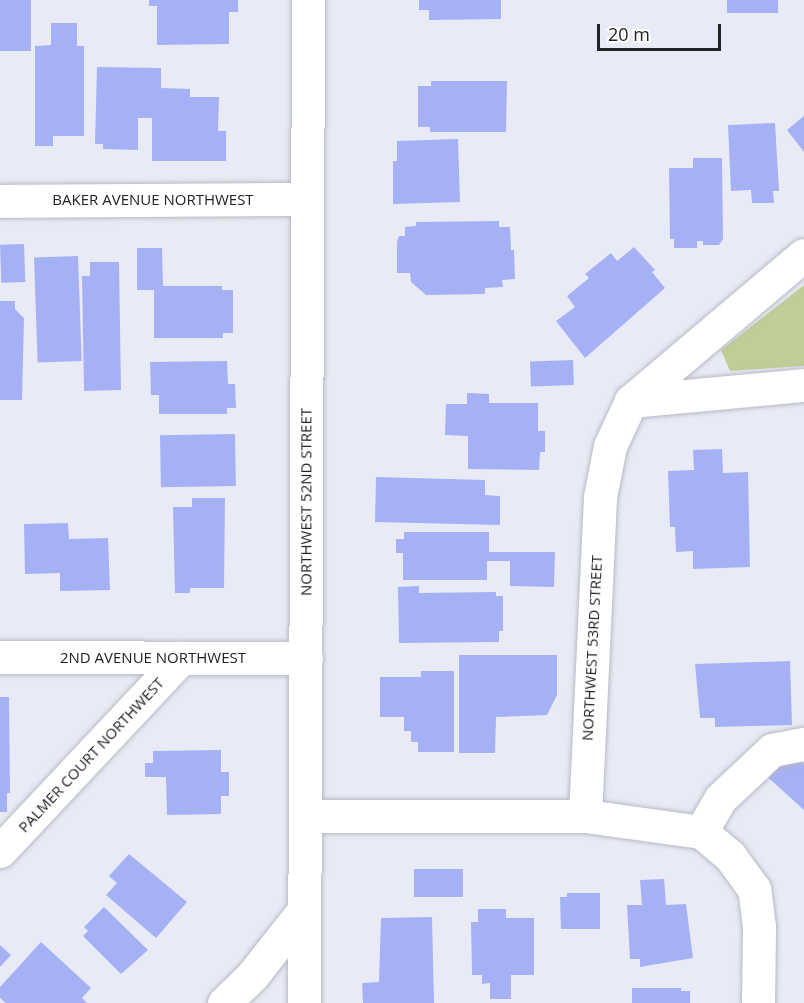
<!DOCTYPE html>
<style>
body{margin:0}
#map{position:relative;width:804px;height:1003px;overflow:hidden;background:#e8ebf5;font-family:"Open Sans",sans-serif}
div>[style]{position:absolute}
.green>*{inset:0;background:#c0cd97}
.building>*{inset:0;background:#a5b1f4;transform-origin:0 0}
.roads{filter:drop-shadow(0 0 2px #b8bac4) drop-shadow(0 0 2px #b8bac4)}
.minor>*{height:33px;margin:-16.5px;padding:0 16.5px;transform-origin:16.5px;border-radius:16.5px;background:#fff}
span{translate:-50% -50%;white-space:nowrap;text-align:center;line-height:1.15;-webkit-text-stroke:6px #fff;paint-order:stroke}
.street-label{font-size:15px;color:#222226}
.scale{position:absolute;left:597px;top:24px;width:124px;height:27px;box-sizing:border-box;border:3px solid #222226;border-top:0;padding-left:8px;font-size:18px;line-height:21px;white-space:nowrap;color:#222226;-webkit-text-stroke:4px #fff;paint-order:stroke}
</style>
<div id="map">
<div class="green">
<i style="clip-path:polygon(804px 285px,804px 366px,730px 371px,721px 350px)"></i>
</div>
<div class="building">
<i style="left:0;top:0;width:31px;height:51px"></i>
<i style="clip-path:polygon(149px 0,238px 0,238px 12px,229px 12px,229px 44px,157px 45px,157px 6px,149px 6px)"></i>
<i style="clip-path:polygon(419px 0,501px 0,501px 19px,429px 20px,429px 10px,419px 10px)"></i>
<i style="left:727px;top:0;width:51px;height:13px"></i>
<i style="clip-path:polygon(51px 23px,77px 23px,77px 46px,84px 46px,84px 136px,53px 136px,53px 146px,35px 146px,35px 46px,51px 45px)"></i>
<i style="clip-path:polygon(97px 67px,161px 68px,161px 88px,190px 89px,190px 97px,219px 97px,218px 131px,226px 131px,226px 161px,152px 161px,152px 118px,138px 118px,138px 150px,103px 149px,103px 144px,95px 144px)"></i>
<i style="clip-path:polygon(431px 81px,507px 81px,506px 132px,430px 132px,430px 127px,418px 127px,418px 86px,431px 86px)"></i>
<i style="clip-path:polygon(804px 116px,804px 152px,787px 130px)"></i>
<i style="clip-path:polygon(775px 123px,779px 191px,773px 191px,774px 203px,752px 203px,751px 190px,731px 191px,728px 125px)"></i>
<i style="clip-path:polygon(458px 139px,460px 202px,393px 204px,393px 161px,397px 161px,397px 141px)"></i>
<i style="clip-path:polygon(693px 158px,722px 158px,723px 239px,719px 245px,703px 245px,703px 241px,697px 241px,697px 248px,674px 248px,674px 239px,670px 239px,669px 168px,693px 168px)"></i>
<i style="clip-path:polygon(499px 221px,499px 227px,510px 227px,511px 250px,514px 250px,515px 279px,502px 280px,503px 287px,485px 288px,485px 294px,426px 295px,411px 282px,410px 273px,397px 273px,397px 242px,399px 236px,405px 236px,405px 227px,416px 226px,416px 222px)"></i>
<i style="left:24px;top:244px;width:38px;height:24px;rotate:88deg"></i>
<i style="clip-path:polygon(634px 247px,655px 270px,652px 272px,665px 288px,585px 358px,556px 321px,575px 307px,567px 296px,589px 278px,585px 274px,611px 253px,617px 261px)"></i>
<i style="clip-path:polygon(137px 248px,162px 248px,163px 286px,222px 286px,222px 290px,233px 290px,233px 333px,223px 333px,223px 338px,154px 338px,154px 290px,137px 290px)"></i>
<i style="left:78px;top:256px;width:105px;height:44px;rotate:88deg"></i>
<i style="clip-path:polygon(90px 262px,119px 262px,121px 390px,84px 391px,82px 276px,90px 276px)"></i>
<i style="clip-path:polygon(0 301px,15px 301px,15px 309px,24px 318px,22px 400px,0 400px)"></i>
<i style="left:573px;top:360px;width:25px;height:43px;rotate:88deg"></i>
<i style="clip-path:polygon(227px 361px,228px 384px,235px 384px,236px 408px,227px 408px,227px 414px,159px 414px,159px 395px,151px 395px,150px 362px)"></i>
<i style="clip-path:polygon(467px 393px,489px 394px,489px 403px,538px 403px,538px 431px,545px 431px,545px 452px,540px 452px,539px 470px,468px 469px,468px 436px,445px 435px,446px 404px,467px 404px)"></i>
<i style="left:235px;top:434px;width:52px;height:75px;rotate:89deg"></i>
<i style="clip-path:polygon(722px 449px,723px 473px,748px 472px,750px 567px,693px 569px,693px 551px,676px 552px,675px 527px,670px 527px,668px 471px,694px 470px,693px 450px)"></i>
<i style="clip-path:polygon(376px 477px,485px 480px,485px 495px,500px 496px,500px 525px,375px 522px)"></i>
<i style="clip-path:polygon(192px 498px,225px 498px,224px 588px,190px 588px,190px 593px,175px 593px,173px 507px,192px 507px)"></i>
<i style="clip-path:polygon(68px 523px,69px 539px,108px 538px,110px 590px,60px 591px,60px 573px,25px 574px,24px 524px)"></i>
<i style="clip-path:polygon(404px 532px,489px 532px,489px 552px,555px 552px,554px 587px,510px 586px,510px 561px,487px 561px,487px 580px,403px 580px,403px 553px,396px 553px,396px 539px,404px 539px)"></i>
<i style="clip-path:polygon(419px 586px,419px 593px,496px 592px,496px 596px,503px 596px,503px 631px,499px 631px,499px 642px,399px 643px,398px 587px)"></i>
<i style="clip-path:polygon(459px 655px,557px 655px,557px 695px,547px 715px,496px 717px,495px 753px,459px 753px)"></i>
<i style="clip-path:polygon(790px 661px,792px 725px,715px 727px,715px 718px,700px 718px,695px 664px)"></i>
<i style="clip-path:polygon(421px 671px,454px 671px,454px 752px,418px 752px,418px 742px,411px 742px,411px 731px,404px 731px,404px 717px,380px 717px,380px 677px,421px 677px)"></i>
<i style="clip-path:polygon(0 697px,9px 697px,10px 793px,7px 793px,7px 812px,0 812px)"></i>
<i style="clip-path:polygon(785px 746px,804px 764px,804px 810px,761px 771px)"></i>
<i style="clip-path:polygon(221px 750px,221px 772px,229px 772px,229px 796px,221px 796px,221px 814px,167px 815px,166px 777px,145px 777px,145px 763px,153px 763px,153px 751px)"></i>
<i style="clip-path:polygon(129px 854px,187px 902px,156px 938px,106px 895px,117px 883px,109px 876px)"></i>
<i style="left:463px;top:869px;width:28px;height:49px;rotate:90deg"></i>
<i style="clip-path:polygon(664px 879px,666px 905px,686px 904px,693px 958px,640px 967px,640px 959px,630px 959px,627px 905px,642px 905px,640px 880px)"></i>
<i style="clip-path:polygon(567px 893px,600px 893px,600px 929px,561px 929px,560px 897px,567px 897px)"></i>
<i style="clip-path:polygon(104px 907px,148px 950px,121px 974px,83px 936px,88px 931px,84px 927px)"></i>
<i style="clip-path:polygon(478px 909px,506px 909px,506px 918px,534px 918px,534px 975px,511px 975px,511px 999px,490px 999px,490px 983px,482px 984px,482px 975px,472px 975px,471px 922px,478px 922px)"></i>
<i style="clip-path:polygon(432px 917px,434px 1003px,363px 1003px,362px 983px,379px 982px,381px 918px)"></i>
<i style="clip-path:polygon(41px 942px,91px 988px,82px 998px,87px 1003px,6px 1003px,0 998px,0 987px)"></i>
<i style="clip-path:polygon(0 945px,11px 955px,0 967px)"></i>
<i style="clip-path:polygon(632px 988px,681px 988px,681px 991px,690px 991px,690px 1003px,632px 1003px)"></i>
</div>
<div class="roads">
<div class="minor">
<i style="left:0;top:201px;width:306px;rotate:-0.4deg"></i>
<i style="left:631px;top:401px;width:174px;rotate:-5.3deg"></i>
<i style="left:0;top:657px;width:306px;rotate:0.2deg"></i>
<i style="left:307px;top:816px;width:278px"></i>
<i style="left:701px;top:832px;width:39px;rotate:-60deg"></i>
<i style="left:721px;top:798px;width:70px;rotate:-43.3deg"></i>
<i style="left:772px;top:750px;width:33px;rotate:-11deg"></i>
<i style="left:0;top:851px;width:265px;rotate:-46.8deg"></i>
<i style="left:224px;top:1003px;width:39px;rotate:-44deg"></i>
<i style="left:252px;top:976px;width:84px;rotate:-51.8deg"></i>
<i style="left:304px;top:1003px;width:1003px;rotate:-89.77deg"></i>
<i style="left:758px;top:1003px;width:76px;rotate:-89.2deg"></i>
<i style="left:759px;top:927px;width:38px;rotate:-97deg"></i>
<i style="left:754px;top:889px;width:41px;rotate:-126deg"></i>
<i style="left:730px;top:856px;width:38px;rotate:-140deg"></i>
<i style="left:701px;top:832px;width:117px;rotate:-172.1deg"></i>
<i style="left:585px;top:816px;width:319px;rotate:-87.3deg"></i>
<i style="left:600px;top:497px;width:52px;rotate:-78.9deg"></i>
<i style="left:610px;top:446px;width:50px;rotate:-65deg"></i>
<i style="left:631px;top:401px;width:226px;rotate:-40.2deg"></i>
</div>
</div>
<div class="street-label">
<span style="left:153px;top:200px">BAKER AVENUE NORTHWEST</span>
<span style="left:306px;top:502px;rotate:-90deg">NORTHWEST 52ND STREET</span>
<span style="left:592px;top:648px;rotate:-87deg">NORTHWEST 53RD STREET</span>
<span style="left:153px;top:658px">2ND AVENUE NORTHWEST</span>
<span style="left:91px;top:755px;rotate:-47deg">PALMER COURT NORTHWEST</span>
</div>
<div class="scale">20 m</div>
</div>
